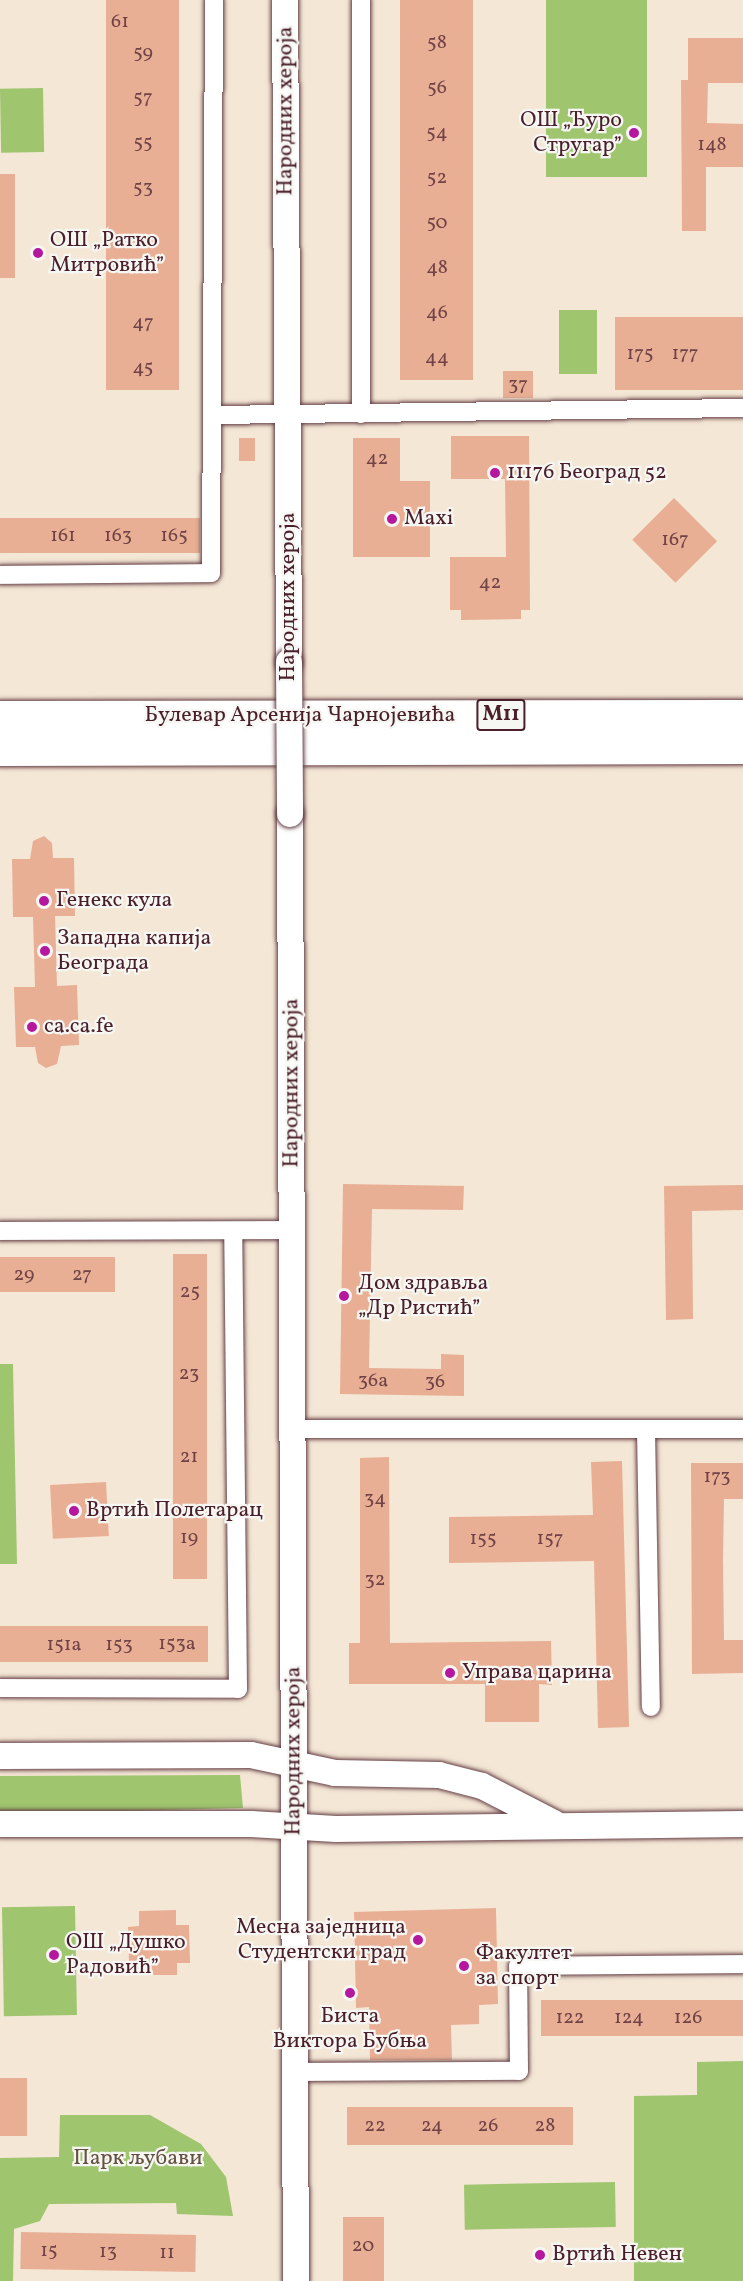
<!DOCTYPE html>
<meta charset="utf-8">
<style>
body{margin:0}
#map{position:relative;width:743px;height:2281px;overflow:hidden;background:#f4e7d5;font-family:Vollkorn,serif}
div>[style]{position:absolute}
.green>*{inset:0;background:#9fc56f;transform-origin:0 0}
.building>*{inset:0;background:#e8af95;transform-origin:0 0}
.roads{filter:drop-shadow(0 0 2px #643d44) drop-shadow(0 0 2px #643d44)}
.street>*{height:18px;margin:-9px;padding:0 9px;transform-origin:9px;border-radius:9px;background:#fff}
.secondary>*{height:26px;margin:-13px;padding:0 13px;transform-origin:13px;border-radius:13px;background:#fff}
.highway>*{height:33px;margin:-16.5px;padding:0 16.5px;transform-origin:16.5px;border-radius:16.5px;background:#fff}
.bridges{filter:drop-shadow(0 0 2px #643d44) drop-shadow(0 0 2px #643d44)}
.secondary-bridge>*{height:26px;margin:-13px;padding:0 13px;transform-origin:13px;border-radius:13px;background:#fff}
.dots>*{width:16px;height:16px;translate:-50% -50%;box-sizing:border-box;border:3px solid #f6f6f2;border-radius:50%}
span{translate:-50% -50%;white-space:nowrap;text-align:center;line-height:1.15;-webkit-text-stroke:4.5px #f6f6f2;paint-order:stroke}
.number-label{font-size:20px;color:#724346}
.number-label span{-webkit-text-stroke-width:0}
.shield-label span{padding:2px 4px;background:#f6f6f2;border:2px solid;border-radius:4px;-webkit-text-stroke-width:0}
.shield-label{font-size:21px;color:#4a1f2b;font-weight:700}
.street-label{font-size:22px;color:#4a1f2b}
.poi-label{font-size:22px;color:#4a1f2b}
.right{translate:-100% -50%;text-align:right}
.left{translate:0 -50%;text-align:left}
.park-label{font-size:22px;color:#64513f}
</style>
<div id="map">
<div class="green">
<i style="left:546px;top:0;width:101px;height:177px"></i>
<i style="left:43px;top:88px;width:64px;height:43px;rotate:89deg"></i>
<i style="left:559px;top:310px;width:38px;height:64px"></i>
<i style="clip-path:polygon(0 1364px,13px 1364px,17px 1564px,0 1564px)"></i>
<i style="clip-path:polygon(240px 1775px,243px 1808px,0 1814px,0 1776px)"></i>
<i style="left:75px;top:1906px;width:109px;height:73px;rotate:89deg"></i>
<i style="clip-path:polygon(743px 2061px,743px 2281px,634px 2281px,634px 2096px,697px 2095px,697px 2062px)"></i>
<i style="clip-path:polygon(60px 2115px,150px 2115px,201px 2144px,226px 2177px,233px 2216px,177px 2214px,176px 2203px,49px 2204px,40px 2221px,14px 2229px,13px 2281px,0 2281px,0 2158px,59px 2157px)"></i>
<i style="left:615px;top:2182px;width:45px;height:151px;rotate:89deg"></i>
</div>
<div class="building">
<i style="left:106px;top:0;width:73px;height:390px"></i>
<i style="left:400px;top:0;width:73px;height:380px"></i>
<i style="clip-path:polygon(688px 38px,743px 38px,743px 83px,708px 83px,707px 123px,743px 124px,743px 167px,706px 167px,706px 231px,682px 231px,681px 80px,688px 80px)"></i>
<i style="left:0;top:174px;width:15px;height:104px"></i>
<i style="left:743px;top:317px;width:73px;height:128px;rotate:90deg"></i>
<i style="left:533px;top:371px;width:27px;height:30px;rotate:90deg"></i>
<i style="clip-path:polygon(451px 436px,529px 436px,530px 610px,521px 610px,521px 619px,461px 620px,461px 610px,450px 610px,450px 557px,506px 557px,505px 479px,451px 479px)"></i>
<i style="left:239px;top:438px;width:16px;height:23px"></i>
<i style="clip-path:polygon(353px 438px,400px 438px,400px 481px,430px 481px,430px 557px,353px 557px)"></i>
<i style="left:674px;top:498px;width:61px;height:59px;rotate:45deg"></i>
<i style="left:200px;top:518px;width:35px;height:200px;rotate:90deg"></i>
<i style="clip-path:polygon(44px 836px,52px 843px,53px 858px,74px 858px,75px 916px,55px 916px,57px 986px,77px 985px,79px 1045px,61px 1046px,57px 1064px,46px 1068px,38px 1063px,35px 1047px,16px 1047px,14px 987px,35px 987px,33px 917px,13px 917px,12px 859px,30px 859px,33px 841px)"></i>
<i style="clip-path:polygon(343px 1184px,464px 1186px,463px 1210px,372px 1209px,369px 1368px,441px 1369px,441px 1354px,464px 1355px,464px 1396px,340px 1394px)"></i>
<i style="clip-path:polygon(743px 1185px,743px 1210px,692px 1211px,693px 1319px,666px 1320px,664px 1186px)"></i>
<i style="left:173px;top:1254px;width:34px;height:325px"></i>
<i style="left:0;top:1257px;width:115px;height:35px"></i>
<i style="clip-path:polygon(389px 1457px,390px 1643px,551px 1641px,552px 1685px,539px 1684px,539px 1722px,485px 1722px,485px 1684px,349px 1684px,349px 1643px,360px 1643px,360px 1458px)"></i>
<i style="clip-path:polygon(622px 1461px,629px 1727px,598px 1728px,594px 1561px,449px 1563px,449px 1517px,593px 1515px,591px 1462px)"></i>
<i style="clip-path:polygon(691px 1463px,743px 1463px,743px 1499px,724px 1499px,723px 1561px,724px 1640px,743px 1640px,743px 1673px,692px 1674px)"></i>
<i style="left:106px;top:1482px;width:54px;height:56px;rotate:87deg"></i>
<i style="left:208px;top:1626px;width:36px;height:208px;rotate:90deg"></i>
<i style="clip-path:polygon(496px 1908px,498px 2004px,479px 2005px,479px 2024px,451px 2025px,452px 2060px,370px 2060px,369px 2007px,356px 2008px,354px 1912px)"></i>
<i style="clip-path:polygon(176px 1910px,176px 1925px,189px 1925px,190px 1963px,177px 1963px,177px 1975px,143px 1975px,143px 1963px,129px 1963px,128px 1927px,139px 1926px,139px 1911px)"></i>
<i style="left:541px;top:2000px;width:202px;height:36px"></i>
<i style="left:0;top:2078px;width:27px;height:58px"></i>
<i style="left:573px;top:2107px;width:38px;height:226px;rotate:90deg"></i>
<i style="left:343px;top:2217px;width:41px;height:64px"></i>
<i style="left:21px;top:2232px;width:175px;height:37px;rotate:1deg"></i>
</div>
<div class="roads">
<div class="street">
<i style="left:361px;top:414px;width:414px;rotate:-90deg"></i>
<i style="left:213px;top:415px;width:530px;rotate:-0.76deg"></i>
<i style="left:0;top:575px;width:211px;rotate:-0.5deg"></i>
<i style="left:211px;top:573px;width:573px;rotate:-89.7deg"></i>
<i style="left:0;top:1231px;width:292px;rotate:-0.2deg"></i>
<i style="left:293px;top:1429px;width:450px"></i>
<i style="left:646px;top:1430px;width:277px;rotate:89deg"></i>
<i style="left:0;top:1688px;width:238px;rotate:0.2deg"></i>
<i style="left:238px;top:1689px;width:458px;rotate:-90.6deg"></i>
<i style="left:295px;top:2072px;width:224px;rotate:-0.3deg"></i>
<i style="left:519px;top:2071px;width:105px;rotate:-90.5deg"></i>
<i style="left:518px;top:1966px;width:225px;rotate:-0.5deg"></i>
</div>
<div class="secondary">
<i style="left:285px;top:0;width:662px;rotate:89.65deg"></i>
<i style="left:290px;top:814px;width:1467px;rotate:89.77deg"></i>
<i style="left:0;top:1756px;width:251px;rotate:-0.2deg"></i>
<i style="left:251px;top:1755px;width:86px;rotate:12.1deg"></i>
<i style="left:335px;top:1773px;width:104px;rotate:1.1deg"></i>
<i style="left:439px;top:1775px;width:44px;rotate:14.3deg"></i>
<i style="left:482px;top:1786px;width:81px;rotate:27.2deg"></i>
<i style="left:0;top:1824px;width:251px"></i>
<i style="left:251px;top:1824px;width:85px;rotate:3.4deg"></i>
<i style="left:336px;top:1829px;width:407px;rotate:-0.7deg"></i>
</div>
<div class="highway">
<i style="left:0;top:717px;width:743px;rotate:-0.08deg"></i>
<i style="left:0;top:749px;width:743px;rotate:-0.15deg"></i>
</div>
</div>
<div class="bridges">
<div class="secondary-bridge">
<i style="left:289px;top:662px;width:152px;rotate:89.6deg"></i>
</div>
</div>
<div class="dots">
<i style="left:634px;top:133px;background:#b5179e"></i>
<i style="left:38px;top:253px;background:#b5179e"></i>
<i style="left:495px;top:473px;background:#b5179e"></i>
<i style="left:392px;top:519px;background:#b5179e"></i>
<i style="left:44px;top:901px;background:#b5179e"></i>
<i style="left:45px;top:951px;background:#b5179e"></i>
<i style="left:32px;top:1027px;background:#b5179e"></i>
<i style="left:344px;top:1296px;background:#b5179e"></i>
<i style="left:74px;top:1511px;background:#b5179e"></i>
<i style="left:450px;top:1673px;background:#b5179e"></i>
<i style="left:418px;top:1940px;background:#b5179e"></i>
<i style="left:54px;top:1955px;background:#b5179e"></i>
<i style="left:464px;top:1966px;background:#b5179e"></i>
<i style="left:350px;top:1993px;background:#b5179e"></i>
<i style="left:540px;top:2255px;background:#b5179e"></i>
</div>
<div class="number-label">
<span style="left:120px;top:22px">61</span>
<span style="left:437px;top:43px">58</span>
<span style="left:143px;top:53px">59</span>
<span style="left:437px;top:88px">56</span>
<span style="left:143px;top:98px">57</span>
<span style="left:437px;top:133px">54</span>
<span style="left:143px;top:143px">55</span>
<span style="left:712px;top:145px">148</span>
<span style="left:437px;top:178px">52</span>
<span style="left:143px;top:188px">53</span>
<span style="left:437px;top:223px">50</span>
<span style="left:437px;top:268px">48</span>
<span style="left:437px;top:313px">46</span>
<span style="left:143px;top:323px">47</span>
<span style="left:640px;top:354px">175</span>
<span style="left:685px;top:354px">177</span>
<span style="left:437px;top:358px">44</span>
<span style="left:143px;top:368px">45</span>
<span style="left:518px;top:385px">37</span>
<span style="left:377px;top:459px">42</span>
<span style="left:63px;top:536px">161</span>
<span style="left:118px;top:536px">163</span>
<span style="left:174px;top:536px">165</span>
<span style="left:675px;top:540px">167</span>
<span style="left:490px;top:583px">42</span>
<span style="left:24px;top:1275px">29</span>
<span style="left:82px;top:1275px">27</span>
<span style="left:190px;top:1292px">25</span>
<span style="left:189px;top:1374px">23</span>
<span style="left:373px;top:1381px">36a</span>
<span style="left:435px;top:1382px">36</span>
<span style="left:189px;top:1457px">21</span>
<span style="left:717px;top:1477px">173</span>
<span style="left:375px;top:1499px">34</span>
<span style="left:189px;top:1538px">19</span>
<span style="left:483px;top:1539px">155</span>
<span style="left:550px;top:1539px">157</span>
<span style="left:375px;top:1580px">32</span>
<span style="left:177px;top:1644px">153a</span>
<span style="left:64px;top:1645px">151a</span>
<span style="left:119px;top:1645px">153</span>
<span style="left:570px;top:2018px">122</span>
<span style="left:629px;top:2018px">124</span>
<span style="left:688px;top:2018px">126</span>
<span style="left:375px;top:2126px">22</span>
<span style="left:432px;top:2126px">24</span>
<span style="left:488px;top:2126px">26</span>
<span style="left:545px;top:2126px">28</span>
<span style="left:363px;top:2246px">20</span>
<span style="left:49px;top:2251px">15</span>
<span style="left:108px;top:2252px">13</span>
<span style="left:167px;top:2253px">11</span>
</div>
<div class="shield-label">
<span style="left:501px;top:715px">M11</span>
</div>
<div class="street-label">
<span style="left:286px;top:111px;rotate:-90deg">Народних хероја</span>
<span style="left:289px;top:597px;rotate:-90deg">Народних хероја</span>
<span style="left:300px;top:716px">Булевар Арсенија Чарнојевића</span>
<span style="left:292px;top:1083px;rotate:-90deg">Народних хероја</span>
<span style="left:294px;top:1751px;rotate:-90deg">Народних хероја</span>
</div>
<div class="poi-label">
<span class="right" style="left:622px;top:133px">ОШ „Ђуро<br>Стругар”</span>
<span class="left" style="left:50px;top:253px">ОШ „Ратко<br>Митровић”</span>
<span class="left" style="left:507px;top:473px">11176 Београд 52</span>
<span class="left" style="left:404px;top:519px">Maxi</span>
<span class="left" style="left:56px;top:901px">Генекс кула</span>
<span class="left" style="left:57px;top:951px">Западна капија<br>Београда</span>
<span class="left" style="left:44px;top:1027px">ca.ca.fe</span>
<span class="left" style="left:358px;top:1296px">Дом здравља<br>„Др Ристић”</span>
<span class="left" style="left:86px;top:1511px">Вртић Полетарац</span>
<span class="left" style="left:462px;top:1673px">Управа царина</span>
<span class="right" style="left:406px;top:1940px">Месна заједница<br>Студентски град</span>
<span class="left" style="left:66px;top:1955px">ОШ „Душко<br>Радовић”</span>
<span class="left" style="left:476px;top:1966px">Факултет<br>за спорт</span>
<span style="left:350px;top:2029px">Биста<br>Виктора Бубња</span>
<span class="left" style="left:552px;top:2255px">Вртић Невен</span>
</div>
<div class="park-label">
<span style="left:138px;top:2159px">Парк љубави</span>
</div>
</div>
